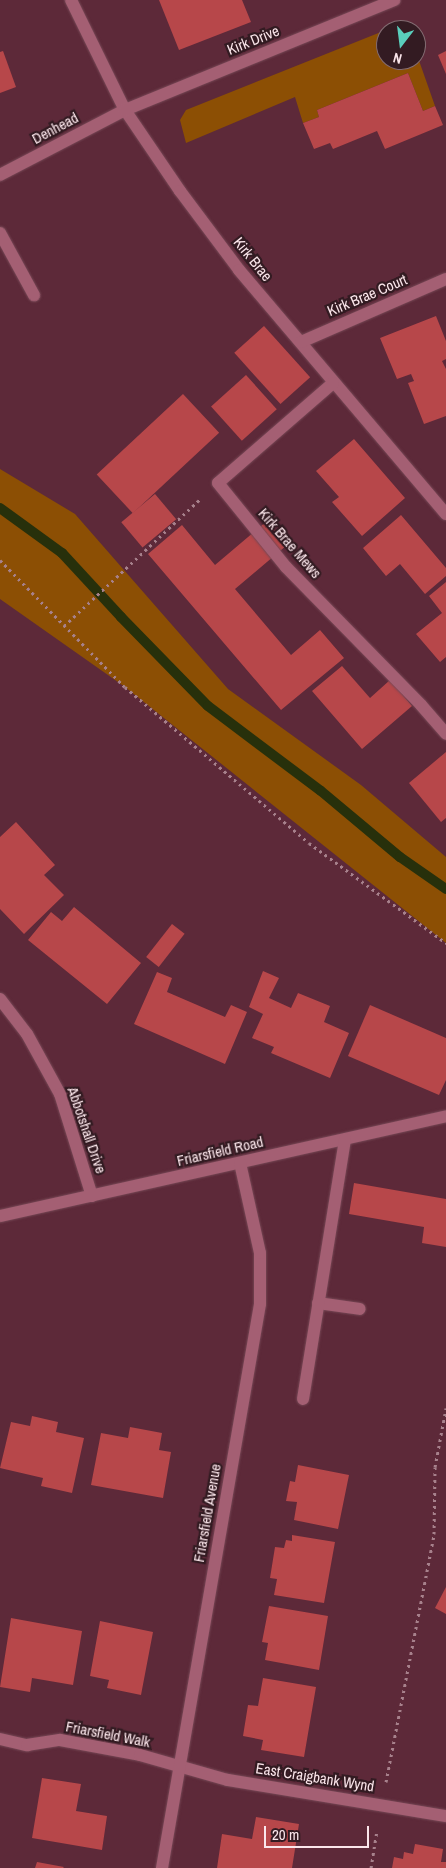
<!DOCTYPE html>
<style>
body{margin:0}
#map{position:relative;width:446px;height:1868px;overflow:hidden;background:#5d2939;font-family:"Archivo Narrow",sans-serif}
div>[style]{position:absolute}
.green>*{inset:0;background:#8c4f04}
.stream>*{height:10px;margin:-5px;padding:0 5px;transform-origin:5px;border-radius:5px;background:#27300b}
.building>*{inset:0;background:#b7474a;transform-origin:0 0}
.path>*{height:3px;margin-top:-1.5px;transform-origin:0;background:repeating-linear-gradient(90deg,#a7818c 0 2.5px,transparent 0 6.5px)}
.roads{filter:drop-shadow(0 0 1px #764755) drop-shadow(0 0 1px #764755)}
.minor>*{height:12px;margin:-6px;padding:0 6px;transform-origin:6px;border-radius:6px;background:#a45f73}
span{translate:-50% -50%;white-space:nowrap;text-align:center;line-height:1.15;-webkit-text-stroke:4.5px #331b22;paint-order:stroke}
.street-label{font-size:15px;color:#fbe6eb}
.north{position:absolute;left:376px;top:20px;width:50px;height:50px;box-sizing:border-box;background:#331b22;border:1px solid #836c72;border-radius:50%;rotate:195deg;font-size:14px;font-weight:700;line-height:20px;text-align:center;color:#fbe6eb}
.north::after{content:'';display:block;margin:auto;width:18px;height:22px;background:#5acebc;clip-path:polygon(50% 0,100% 100%,50% 72%,0 100%)}
.scale{position:absolute;left:264px;top:1826px;width:105px;height:22px;box-sizing:border-box;border:2px solid #fbe6eb;border-top:0;padding-left:6px;font-size:15px;line-height:18px;white-space:nowrap;color:#fbe6eb;-webkit-text-stroke:4px #331b22;paint-order:stroke}
</style>
<div id="map">
<div class="green">
<i style="clip-path:polygon(386px 30px,386px 60px,416px 60px,416px 52px,435px 106px,423px 111px,408px 73px,317px 110px,319px 117px,303px 123px,295px 97px,186px 143px,180px 120px,186px 110px)"></i>
<i style="clip-path:polygon(0 469px,75px 514px,228px 689px,361px 785px,446px 857px,446px 943px,125px 687px,0 599px)"></i>
</div>
<div class="stream">
<i style="left:0;top:508px;width:77px;rotate:36deg"></i>
<i style="left:62px;top:553px;width:87px;rotate:47.3deg"></i>
<i style="left:121px;top:617px;width:124px;rotate:45.7deg"></i>
<i style="left:208px;top:706px;width:141px;rotate:37deg"></i>
<i style="left:321px;top:791px;width:103px;rotate:39.9deg"></i>
<i style="left:400px;top:857px;width:56px;rotate:34.8deg"></i>
</div>
<div class="building">
<i style="clip-path:polygon(159px 0,242px 0,251px 22px,179px 50px)"></i>
<i style="clip-path:polygon(3px 51px,16px 87px,0 93px,0 52px)"></i>
<i style="clip-path:polygon(446px 51px,446px 74px,438px 55px)"></i>
<i style="clip-path:polygon(408px 73px,423px 111px,435px 106px,443px 125px,385px 149px,377px 131px,333px 149px,330px 143px,314px 149px,303px 123px,319px 117px,317px 110px)"></i>
<i style="clip-path:polygon(436px 316px,446px 341px,446px 359px,442px 361px,446px 369px,446px 416px,424px 424px,408px 383px,414px 381px,411px 374px,397px 379px,380px 338px)"></i>
<i style="left:264px;top:326px;width:69px;height:40px;rotate:48deg"></i>
<i style="left:246px;top:375px;width:46px;height:47px;rotate:48deg"></i>
<i style="left:183px;top:394px;width:53px;height:118px;rotate:47deg"></i>
<i style="clip-path:polygon(354px 439px,405px 498px,362px 536px,332px 502px,339px 497px,316px 471px)"></i>
<i style="left:155px;top:494px;width:33px;height:44px;rotate:50deg"></i>
<i style="clip-path:polygon(401px 515px,446px 568px,446px 576px,425px 594px,400px 564px,386px 576px,363px 548px)"></i>
<i style="clip-path:polygon(267px 521px,287px 545px,235px 589px,291px 655px,320px 630px,344px 658px,281px 710px,148px 554px,182px 525px,215px 565px)"></i>
<i style="clip-path:polygon(446px 582px,446px 657px,440px 662px,416px 634px,442px 613px,429px 596px)"></i>
<i style="clip-path:polygon(342px 666px,370px 698px,390px 680px,412px 706px,362px 749px,312px 691px)"></i>
<i style="clip-path:polygon(446px 752px,446px 818px,441px 822px,409px 783px)"></i>
<i style="clip-path:polygon(16px 822px,55px 865px,44px 875px,64px 895px,24px 934px,0 909px,0 837px)"></i>
<i style="clip-path:polygon(74px 907px,141px 963px,107px 1004px,28px 940px,51px 912px,62px 921px)"></i>
<i style="left:172px;top:924px;width:16px;height:42px;rotate:38deg"></i>
<i style="clip-path:polygon(263px 971px,279px 978px,269px 998px,291px 1008px,298px 993px,330px 1006px,324px 1022px,349px 1033px,330px 1078px,271px 1053px,274px 1047px,252px 1038px,263px 1014px,249px 1007px)"></i>
<i style="clip-path:polygon(157px 972px,172px 978px,167px 992px,225px 1017px,231px 1005px,247px 1012px,225px 1064px,134px 1024px)"></i>
<i style="clip-path:polygon(370px 1005px,446px 1038px,446px 1080px,439px 1095px,348px 1056px)"></i>
<i style="clip-path:polygon(354px 1183px,446px 1199px,446px 1247px,422px 1243px,424px 1227px,349px 1214px)"></i>
<i style="clip-path:polygon(32px 1416px,58px 1422px,56px 1432px,84px 1438px,72px 1493px,41px 1486px,43px 1478px,0 1468px,11px 1422px,30px 1426px)"></i>
<i style="clip-path:polygon(130px 1427px,162px 1433px,159px 1450px,171px 1452px,163px 1498px,91px 1485px,101px 1433px,128px 1438px)"></i>
<i style="clip-path:polygon(298px 1465px,349px 1475px,338px 1529px,294px 1520px,297px 1502px,286px 1501px,290px 1481px,295px 1482px)"></i>
<i style="clip-path:polygon(292px 1535px,335px 1542px,324px 1603px,274px 1595px,277px 1579px,270px 1578px,275px 1547px,284px 1548px,286px 1540px,292px 1541px)"></i>
<i style="clip-path:polygon(446px 1587px,446px 1614px,435px 1608px)"></i>
<i style="clip-path:polygon(269px 1606px,328px 1616px,319px 1670px,265px 1660px,268px 1643px,262px 1642px)"></i>
<i style="clip-path:polygon(11px 1618px,82px 1631px,73px 1685px,32px 1678px,30px 1692px,0 1687px)"></i>
<i style="clip-path:polygon(100px 1621px,153px 1632px,141px 1695px,107px 1688px,109px 1680px,90px 1676px)"></i>
<i style="clip-path:polygon(263px 1678px,316px 1687px,304px 1757px,261px 1750px,263px 1740px,243px 1736px,248px 1705px,258px 1706px)"></i>
<i style="clip-path:polygon(42px 1778px,81px 1784px,76px 1811px,107px 1816px,102px 1850px,32px 1838px)"></i>
<i style="clip-path:polygon(256px 1817px,299px 1824px,292px 1868px,217px 1868px,222px 1834px,252px 1839px)"></i>
<i style="clip-path:polygon(415px 1844px,443px 1849px,441px 1862px,446px 1862px,446px 1868px,392px 1868px,394px 1857px,403px 1859px,404px 1852px,413px 1854px)"></i>
<i style="clip-path:polygon(37px 1862px,64px 1867px,63px 1868px,35px 1868px)"></i>
</div>
<div class="path">
<i style="left:0;top:560px;width:178px;rotate:45.5deg"></i>
<i style="left:125px;top:687px;width:241px;rotate:40.3deg"></i>
<i style="left:309px;top:843px;width:170px;rotate:36.1deg"></i>
<i style="left:64px;top:626px;width:185px;rotate:-43deg"></i>
<i style="left:386px;top:1782px;width:253px;rotate:-79deg"></i>
<i style="left:434px;top:1534px;width:67px;rotate:-89.1deg"></i>
<i style="left:435px;top:1467px;width:60px;rotate:-79.4deg"></i>
<i style="left:371px;top:1868px;width:38px;rotate:-81deg"></i>
</div>
<div class="roads">
<div class="minor">
<i style="left:71px;top:0;width:123px;rotate:63.9deg"></i>
<i style="left:125px;top:110px;width:98px;rotate:55.8deg"></i>
<i style="left:180px;top:191px;width:99px;rotate:53.2deg"></i>
<i style="left:239px;top:270px;width:320px;rotate:49.7deg"></i>
<i style="left:0;top:175px;width:141px;rotate:-27.5deg"></i>
<i style="left:125px;top:110px;width:291px;rotate:-22.2deg"></i>
<i style="left:0;top:233px;width:71px;rotate:61.3deg"></i>
<i style="left:301px;top:342px;width:158px;rotate:-23.5deg"></i>
<i style="left:333px;top:383px;width:152px;rotate:139deg"></i>
<i style="left:218px;top:483px;width:108px;rotate:51deg"></i>
<i style="left:286px;top:567px;width:193px;rotate:45.6deg"></i>
<i style="left:421px;top:705px;width:38px;rotate:49deg"></i>
<i style="left:0;top:999px;width:44px;rotate:52.4deg"></i>
<i style="left:27px;top:1034px;width:68px;rotate:61.2deg"></i>
<i style="left:60px;top:1094px;width:107px;rotate:72.6deg"></i>
<i style="left:0;top:1216px;width:457px;rotate:-12.6deg"></i>
<i style="left:318px;top:1303px;width:42px;rotate:8.1deg"></i>
<i style="left:303px;top:1399px;width:263px;rotate:-80.8deg"></i>
<i style="left:0;top:1739px;width:28px;rotate:13deg"></i>
<i style="left:27px;top:1745px;width:33px;rotate:-9deg"></i>
<i style="left:60px;top:1740px;width:81px;rotate:10.6deg"></i>
<i style="left:140px;top:1755px;width:91px;rotate:15.9deg"></i>
<i style="left:228px;top:1780px;width:221px;rotate:9.4deg"></i>
<i style="left:162px;top:1868px;width:572px;rotate:-80.14deg"></i>
<i style="left:260px;top:1304px;width:51px;rotate:-90deg"></i>
<i style="left:260px;top:1253px;width:92px;rotate:-102.5deg"></i>
</div>
</div>
<div class="street-label">
<span style="left:253px;top:40px;rotate:-22deg">Kirk Drive</span>
<span style="left:55px;top:128px;rotate:-28deg">Denhead</span>
<span style="left:253px;top:259px;rotate:51deg">Kirk Brae</span>
<span style="left:367px;top:295px;rotate:-23deg">Kirk Brae Court</span>
<span style="left:290px;top:543px;rotate:49deg">Kirk Brae Mews</span>
<span style="left:87px;top:1130px;rotate:71deg">Abbotshall Drive</span>
<span style="left:220px;top:1151px;rotate:-13deg">Friarsfield Road</span>
<span style="left:207px;top:1513px;rotate:-80deg">Friarsfield Avenue</span>
<span style="left:108px;top:1734px;rotate:11deg">Friarsfield Walk</span>
<span style="left:315px;top:1777px;rotate:9deg">East Craigbank Wynd</span>
</div>
<div class="north">N</div>
<div class="scale">20 m</div>
</div>
